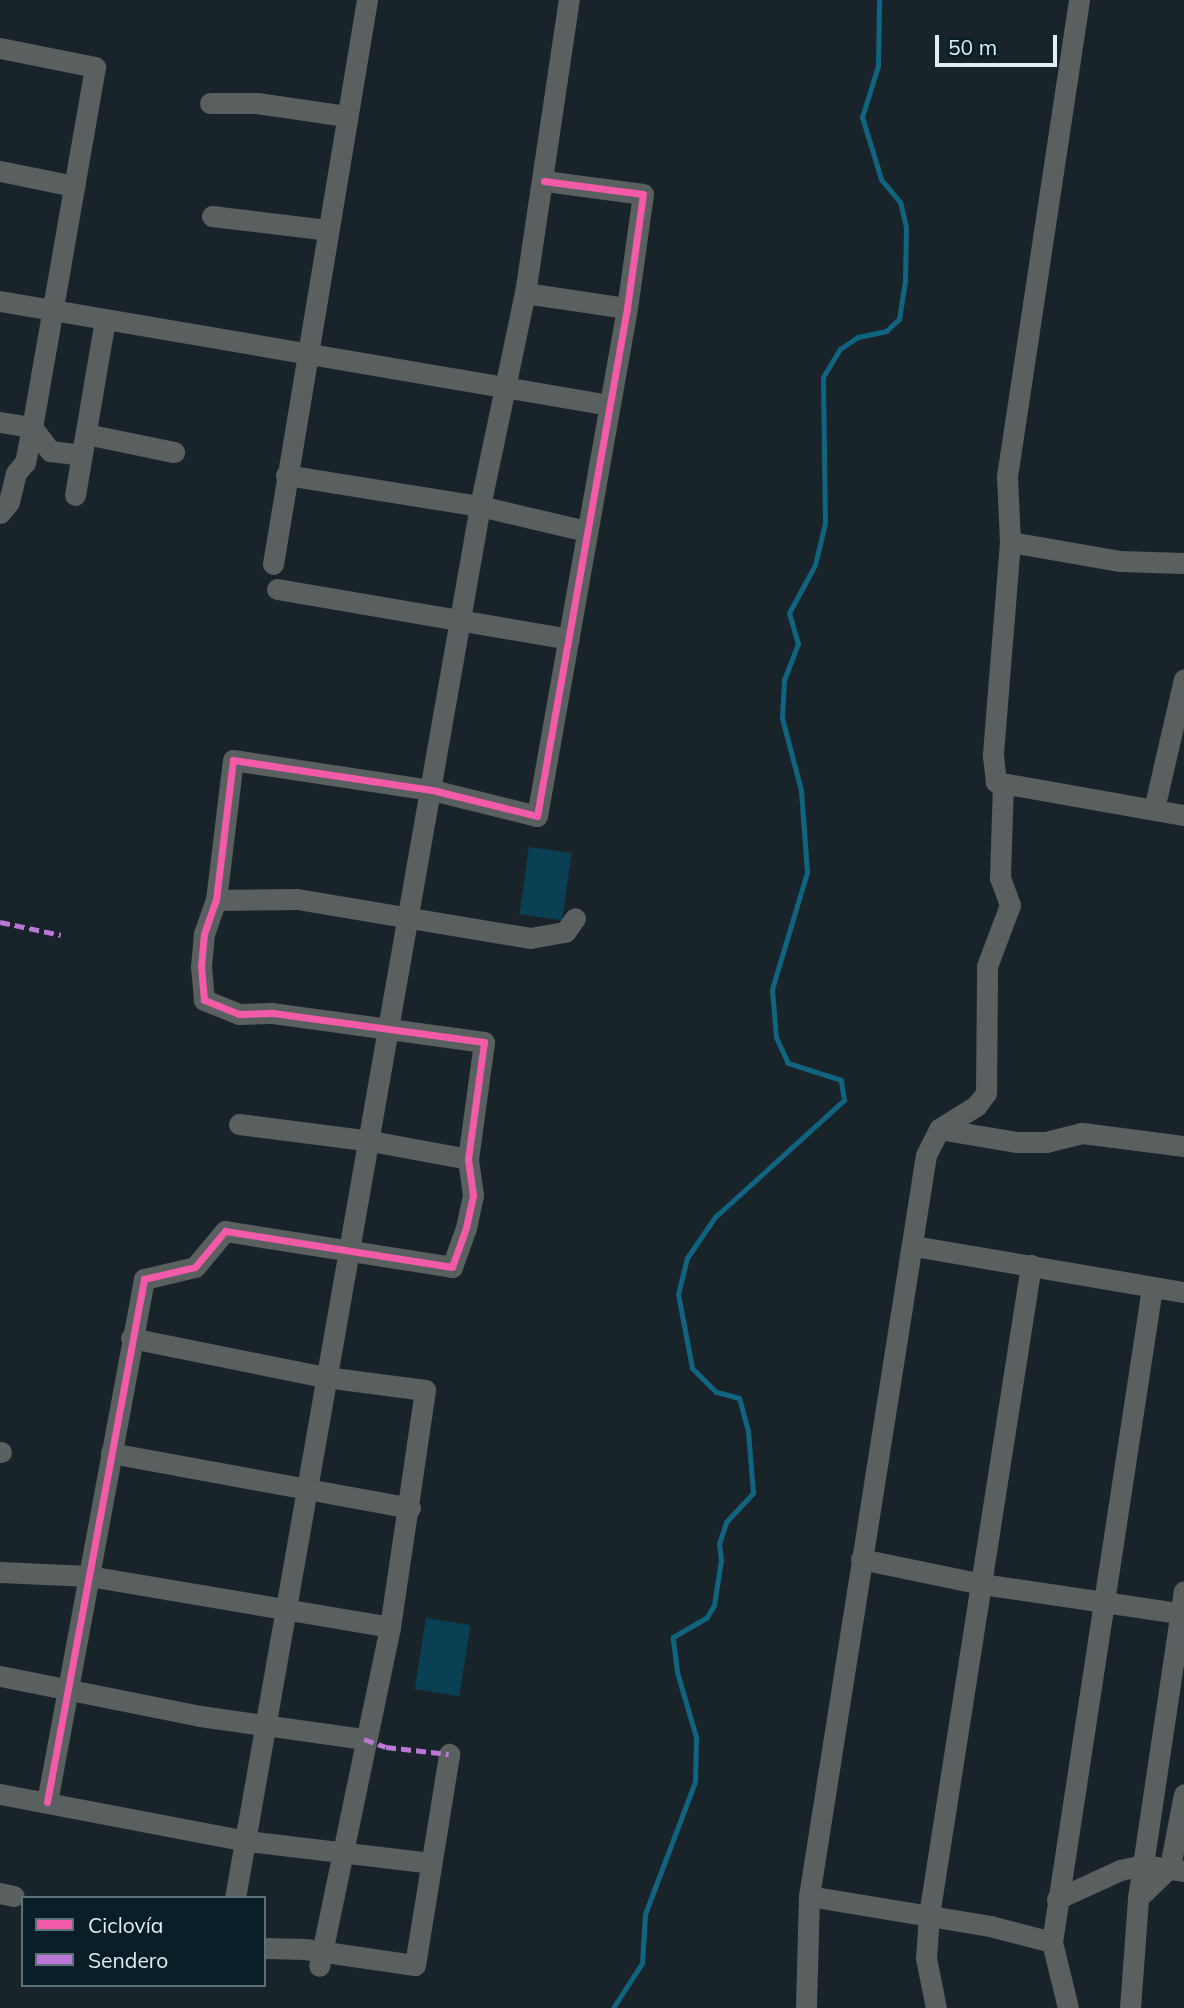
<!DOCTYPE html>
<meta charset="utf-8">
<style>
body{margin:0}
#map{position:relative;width:1184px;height:2008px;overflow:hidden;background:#19242a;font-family:Mulish,sans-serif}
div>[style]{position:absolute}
.green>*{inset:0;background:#0a4053;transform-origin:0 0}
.stream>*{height:5px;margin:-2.5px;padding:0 2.5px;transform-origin:2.5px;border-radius:2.5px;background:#106480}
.minor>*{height:21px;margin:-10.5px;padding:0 10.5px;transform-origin:10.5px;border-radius:10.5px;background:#5a5f60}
.quiet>*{height:5px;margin-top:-2.5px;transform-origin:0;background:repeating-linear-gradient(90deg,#ba77d6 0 10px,transparent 0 15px)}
.cycleway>*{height:7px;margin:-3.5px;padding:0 3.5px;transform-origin:3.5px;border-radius:3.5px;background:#f35aa7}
span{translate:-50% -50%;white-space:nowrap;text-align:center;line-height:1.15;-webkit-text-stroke:7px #091e26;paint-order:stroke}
.legend{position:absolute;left:21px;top:1896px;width:245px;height:91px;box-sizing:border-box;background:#091e26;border:2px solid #5f7178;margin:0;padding:9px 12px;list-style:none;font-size:21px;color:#e1edf3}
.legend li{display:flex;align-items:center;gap:14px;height:35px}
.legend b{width:35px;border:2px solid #5f7178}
.scale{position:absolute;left:935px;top:35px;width:122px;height:32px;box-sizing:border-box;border:4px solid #e1edf3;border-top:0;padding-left:9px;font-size:21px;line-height:24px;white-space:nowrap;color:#e1edf3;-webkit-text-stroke:5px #091e26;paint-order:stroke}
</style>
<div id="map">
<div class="green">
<i style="left:529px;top:847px;width:43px;height:68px;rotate:8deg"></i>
<i style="left:426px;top:1618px;width:45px;height:72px;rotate:9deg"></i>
</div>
<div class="stream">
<i style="left:613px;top:2008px;width:54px;rotate:-57.2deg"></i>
<i style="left:642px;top:1963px;width:49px;rotate:-86.5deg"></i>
<i style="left:645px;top:1914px;width:141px;rotate:-69.3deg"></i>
<i style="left:695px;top:1782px;width:45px;rotate:-88.7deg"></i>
<i style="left:696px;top:1737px;width:68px;rotate:-106.3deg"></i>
<i style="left:677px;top:1672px;width:35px;rotate:-97deg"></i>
<i style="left:673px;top:1637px;width:39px;rotate:-30deg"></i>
<i style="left:707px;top:1617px;width:14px;rotate:-60deg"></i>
<i style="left:714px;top:1605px;width:46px;rotate:-81.2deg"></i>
<i style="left:721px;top:1560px;width:16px;rotate:-97deg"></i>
<i style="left:719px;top:1544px;width:23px;rotate:-72deg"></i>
<i style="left:726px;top:1522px;width:40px;rotate:-47deg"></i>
<i style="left:753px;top:1493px;width:62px;rotate:-94.6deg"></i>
<i style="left:748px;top:1431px;width:34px;rotate:-105deg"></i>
<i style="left:739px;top:1398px;width:24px;rotate:-165deg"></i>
<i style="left:716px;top:1392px;width:34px;rotate:-135deg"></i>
<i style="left:692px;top:1368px;width:75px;rotate:-100.7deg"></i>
<i style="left:678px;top:1294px;width:37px;rotate:-76deg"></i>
<i style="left:687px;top:1258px;width:50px;rotate:-55.7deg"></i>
<i style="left:715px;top:1217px;width:174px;rotate:-42.2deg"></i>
<i style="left:844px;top:1100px;width:20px;rotate:-99deg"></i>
<i style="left:841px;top:1080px;width:56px;rotate:-162.2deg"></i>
<i style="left:788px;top:1063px;width:29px;rotate:-115deg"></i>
<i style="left:776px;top:1037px;width:48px;rotate:-94.8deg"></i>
<i style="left:772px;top:989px;width:122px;rotate:-73.3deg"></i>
<i style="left:807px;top:872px;width:82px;rotate:-94.2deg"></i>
<i style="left:801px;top:790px;width:74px;rotate:-104.8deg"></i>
<i style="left:782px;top:718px;width:38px;rotate:-87deg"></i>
<i style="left:784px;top:680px;width:39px;rotate:-69deg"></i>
<i style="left:798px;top:644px;width:32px;rotate:-106deg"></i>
<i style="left:789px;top:613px;width:55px;rotate:-61.6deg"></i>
<i style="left:815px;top:565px;width:43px;rotate:-76.6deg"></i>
<i style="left:825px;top:523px;width:146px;rotate:-90.8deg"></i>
<i style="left:823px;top:377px;width:33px;rotate:-59deg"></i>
<i style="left:840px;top:349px;width:22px;rotate:-34deg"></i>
<i style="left:858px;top:337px;width:29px;rotate:-12deg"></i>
<i style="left:886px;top:331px;width:18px;rotate:-43deg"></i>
<i style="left:899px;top:319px;width:37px;rotate:-81deg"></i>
<i style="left:905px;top:282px;width:55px;rotate:-89deg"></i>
<i style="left:906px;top:227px;width:26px;rotate:-103deg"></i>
<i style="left:900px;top:202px;width:30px;rotate:-130deg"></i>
<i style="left:881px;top:179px;width:65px;rotate:-107deg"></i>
<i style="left:862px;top:117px;width:53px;rotate:-72.6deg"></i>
<i style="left:878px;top:66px;width:66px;rotate:-89.1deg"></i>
</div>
<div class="minor">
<i style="left:1079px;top:0;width:481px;rotate:98.6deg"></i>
<i style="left:1007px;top:476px;width:66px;rotate:87.4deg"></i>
<i style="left:1010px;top:542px;width:214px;rotate:94.6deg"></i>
<i style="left:993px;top:755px;width:27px;rotate:84deg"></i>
<i style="left:996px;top:782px;width:191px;rotate:10deg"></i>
<i style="left:0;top:48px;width:97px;rotate:11.3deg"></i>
<i style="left:95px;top:67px;width:365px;rotate:99.9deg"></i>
<i style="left:32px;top:427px;width:36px;rotate:101deg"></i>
<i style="left:25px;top:462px;width:14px;rotate:129deg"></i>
<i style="left:16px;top:473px;width:30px;rotate:104deg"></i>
<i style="left:9px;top:502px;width:14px;rotate:129deg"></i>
<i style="left:210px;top:103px;width:47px"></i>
<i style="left:257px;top:103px;width:90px;rotate:8.3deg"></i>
<i style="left:0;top:171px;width:76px;rotate:11.5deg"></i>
<i style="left:212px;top:216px;width:116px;rotate:6.9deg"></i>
<i style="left:525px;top:293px;width:103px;rotate:8.4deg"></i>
<i style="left:0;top:301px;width:618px;rotate:9.69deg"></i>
<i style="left:0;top:422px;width:32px;rotate:9deg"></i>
<i style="left:32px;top:427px;width:30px;rotate:53deg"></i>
<i style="left:50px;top:451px;width:32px;rotate:7deg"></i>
<i style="left:86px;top:434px;width:90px;rotate:11.6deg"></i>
<i style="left:286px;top:475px;width:196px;rotate:9.1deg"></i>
<i style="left:480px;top:506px;width:109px;rotate:13.3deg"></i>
<i style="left:75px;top:495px;width:178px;rotate:-80.3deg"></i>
<i style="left:1010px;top:542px;width:112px;rotate:9.8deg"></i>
<i style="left:1120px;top:561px;width:64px;rotate:1.8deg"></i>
<i style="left:273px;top:564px;width:572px;rotate:-80.54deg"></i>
<i style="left:277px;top:589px;width:296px;rotate:9.7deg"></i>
<i style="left:1154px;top:809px;width:133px;rotate:-77deg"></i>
<i style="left:216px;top:900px;width:81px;rotate:-0.7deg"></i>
<i style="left:297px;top:899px;width:236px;rotate:9.5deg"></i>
<i style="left:530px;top:938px;width:36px;rotate:-10deg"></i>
<i style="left:565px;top:932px;width:17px;rotate:-54deg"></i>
<i style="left:239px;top:1124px;width:133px;rotate:7.3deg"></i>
<i style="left:371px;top:1141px;width:99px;rotate:10.5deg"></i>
<i style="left:939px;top:1129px;width:79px;rotate:9.5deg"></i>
<i style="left:1017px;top:1142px;width:29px"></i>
<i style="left:1046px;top:1142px;width:37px;rotate:-14deg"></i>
<i style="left:1082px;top:1133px;width:103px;rotate:7.3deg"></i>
<i style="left:914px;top:1246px;width:274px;rotate:9.7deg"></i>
<i style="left:131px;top:1338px;width:198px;rotate:11.4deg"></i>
<i style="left:325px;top:1377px;width:101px;rotate:7.4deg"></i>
<i style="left:425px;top:1390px;width:240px;rotate:98.4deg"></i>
<i style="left:390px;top:1627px;width:346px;rotate:101.8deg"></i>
<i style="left:0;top:1452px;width:1px"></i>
<i style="left:111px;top:1453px;width:304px;rotate:10.4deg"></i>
<i style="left:861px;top:1559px;width:124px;rotate:11.7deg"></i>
<i style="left:982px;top:1584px;width:204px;rotate:8.4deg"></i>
<i style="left:0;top:1572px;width:89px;rotate:2.6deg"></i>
<i style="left:89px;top:1576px;width:305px;rotate:9.6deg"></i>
<i style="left:0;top:1676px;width:204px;rotate:11.3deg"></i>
<i style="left:200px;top:1716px;width:166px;rotate:8deg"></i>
<i style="left:0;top:1794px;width:251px;rotate:10.8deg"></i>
<i style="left:247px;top:1841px;width:185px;rotate:6.8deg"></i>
<i style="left:47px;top:1802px;width:532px;rotate:-79.49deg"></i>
<i style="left:144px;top:1279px;width:52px;rotate:-13.2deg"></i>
<i style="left:195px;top:1267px;width:47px;rotate:-50.2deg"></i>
<i style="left:225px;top:1231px;width:230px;rotate:9deg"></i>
<i style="left:452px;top:1267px;width:41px;rotate:-70.3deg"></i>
<i style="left:466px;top:1228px;width:34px;rotate:-78deg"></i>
<i style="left:473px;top:1195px;width:36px;rotate:-98deg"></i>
<i style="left:468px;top:1159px;width:118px;rotate:-82.2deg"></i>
<i style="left:484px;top:1042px;width:215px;rotate:-172.2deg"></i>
<i style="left:271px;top:1013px;width:32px;rotate:178deg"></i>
<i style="left:239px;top:1014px;width:38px;rotate:-158deg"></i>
<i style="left:204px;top:1000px;width:33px;rotate:-95deg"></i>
<i style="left:201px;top:967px;width:33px;rotate:-85deg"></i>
<i style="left:204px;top:934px;width:36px;rotate:-71deg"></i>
<i style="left:216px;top:900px;width:141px;rotate:-83.1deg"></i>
<i style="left:233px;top:760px;width:201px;rotate:8.6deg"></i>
<i style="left:432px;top:790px;width:108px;rotate:13.9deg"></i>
<i style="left:537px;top:816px;width:516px;rotate:-79.95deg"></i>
<i style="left:627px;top:308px;width:115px;rotate:-82deg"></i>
<i style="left:643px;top:194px;width:100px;rotate:-172.5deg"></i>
<i style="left:0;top:1893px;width:14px;rotate:12deg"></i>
<i style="left:809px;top:1896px;width:183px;rotate:9.4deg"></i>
<i style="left:990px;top:1926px;width:64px;rotate:14.5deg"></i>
<i style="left:235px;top:1898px;width:1413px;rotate:-80.02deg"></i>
<i style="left:480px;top:506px;width:218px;rotate:-78.1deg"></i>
<i style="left:525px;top:293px;width:296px;rotate:-81.5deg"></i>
<i style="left:1138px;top:1898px;width:45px;rotate:-44.1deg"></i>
<i style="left:1170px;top:1867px;width:74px;rotate:-79.1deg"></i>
<i style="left:1057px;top:1899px;width:69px;rotate:-24.7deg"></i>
<i style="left:1120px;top:1870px;width:24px;rotate:-12deg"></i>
<i style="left:1143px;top:1865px;width:41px;rotate:8.3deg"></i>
<i style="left:264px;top:1948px;width:41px;rotate:1.4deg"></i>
<i style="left:305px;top:1949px;width:111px;rotate:8.3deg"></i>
<i style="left:415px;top:1965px;width:214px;rotate:-80.8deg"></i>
<i style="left:806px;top:2008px;width:112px;rotate:-88.5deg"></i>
<i style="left:809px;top:1896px;width:750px;rotate:-81.03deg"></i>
<i style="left:926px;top:1155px;width:29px;rotate:-63deg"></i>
<i style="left:939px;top:1129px;width:44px;rotate:-31.9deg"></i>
<i style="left:976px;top:1106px;width:16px;rotate:-52deg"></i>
<i style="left:986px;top:1093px;width:127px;rotate:-89.5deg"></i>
<i style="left:987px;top:966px;width:65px;rotate:-69.3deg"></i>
<i style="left:1010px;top:905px;width:29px;rotate:-110deg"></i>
<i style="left:1000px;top:878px;width:94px;rotate:-88.2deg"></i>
<i style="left:936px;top:2008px;width:51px;rotate:-101.3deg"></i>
<i style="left:926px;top:1958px;width:43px;rotate:-86deg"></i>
<i style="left:929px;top:1915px;width:658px;rotate:-81.08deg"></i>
<i style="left:1068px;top:2008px;width:68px;rotate:-103.6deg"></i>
<i style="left:1052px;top:1942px;width:662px;rotate:-81.31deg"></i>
<i style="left:1130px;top:2008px;width:110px;rotate:-85.8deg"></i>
<i style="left:1138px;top:1898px;width:310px;rotate:-81.5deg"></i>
</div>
<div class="quiet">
<i style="left:0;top:922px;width:62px;rotate:12deg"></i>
<i style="left:364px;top:1739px;width:23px;rotate:20deg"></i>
<i style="left:386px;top:1747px;width:63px;rotate:6.3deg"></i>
</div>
<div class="cycleway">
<i style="left:47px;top:1802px;width:532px;rotate:-79.49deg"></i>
<i style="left:144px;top:1279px;width:52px;rotate:-13.2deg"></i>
<i style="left:195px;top:1267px;width:47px;rotate:-50.2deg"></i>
<i style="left:225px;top:1231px;width:230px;rotate:9deg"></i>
<i style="left:452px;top:1267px;width:41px;rotate:-70.3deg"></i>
<i style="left:466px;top:1228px;width:34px;rotate:-78deg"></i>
<i style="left:473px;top:1195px;width:36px;rotate:-98deg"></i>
<i style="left:468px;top:1159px;width:118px;rotate:-82.2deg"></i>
<i style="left:484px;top:1042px;width:215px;rotate:-172.2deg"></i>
<i style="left:271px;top:1013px;width:32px;rotate:178deg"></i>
<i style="left:239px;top:1014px;width:38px;rotate:-158deg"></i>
<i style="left:204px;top:1000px;width:33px;rotate:-95deg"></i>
<i style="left:201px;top:967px;width:33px;rotate:-85deg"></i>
<i style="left:204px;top:934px;width:36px;rotate:-71deg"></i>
<i style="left:216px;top:900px;width:141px;rotate:-83.1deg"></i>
<i style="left:233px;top:760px;width:201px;rotate:8.6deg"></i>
<i style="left:432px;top:790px;width:108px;rotate:13.9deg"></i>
<i style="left:537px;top:816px;width:516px;rotate:-79.95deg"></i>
<i style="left:627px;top:308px;width:115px;rotate:-82deg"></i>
<i style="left:643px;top:194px;width:100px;rotate:-172.5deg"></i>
</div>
<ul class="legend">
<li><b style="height:9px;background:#f35aa7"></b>Ciclovía</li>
<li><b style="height:9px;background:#ba77d6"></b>Sendero</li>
</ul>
<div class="scale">50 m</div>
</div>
